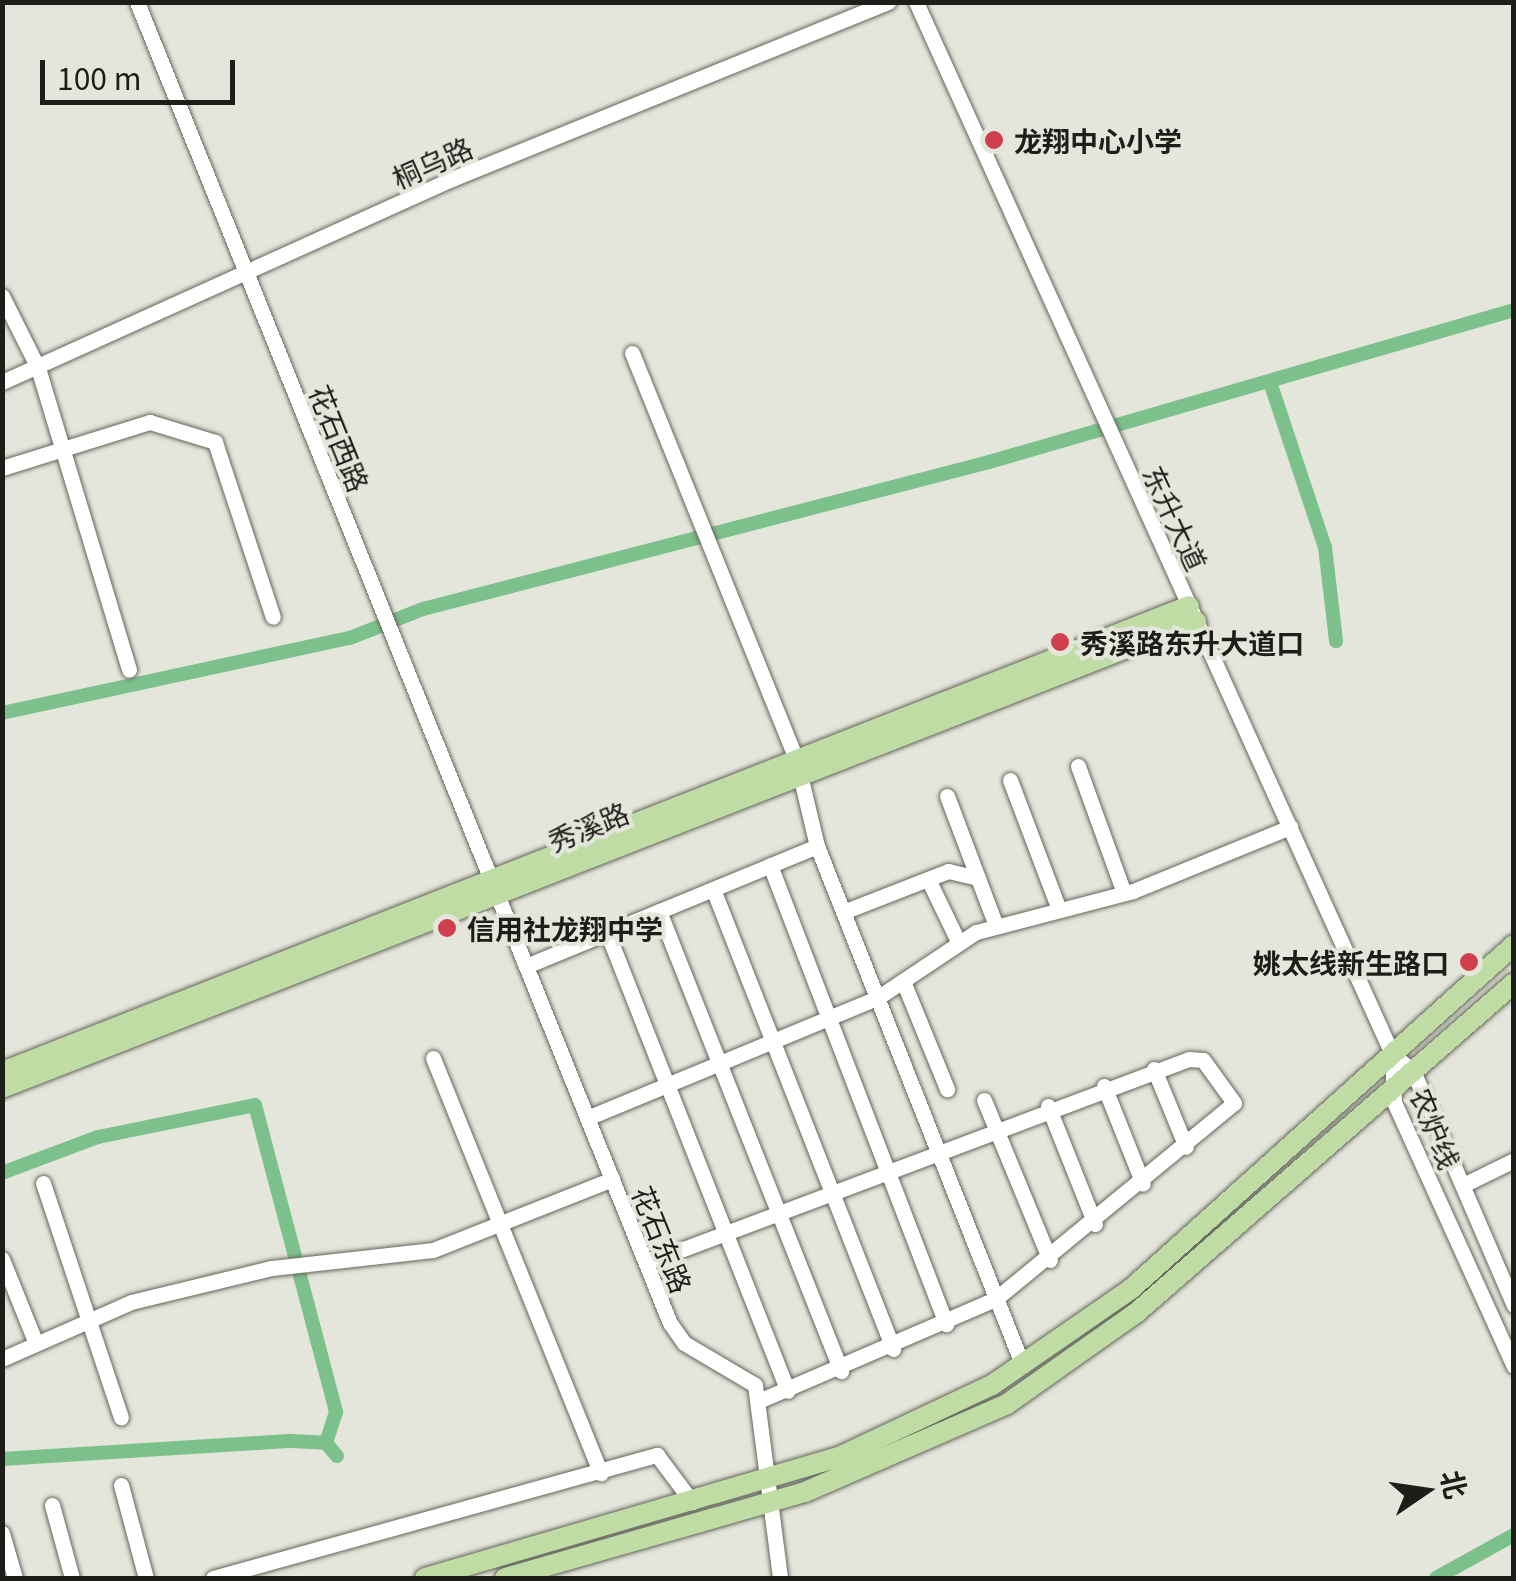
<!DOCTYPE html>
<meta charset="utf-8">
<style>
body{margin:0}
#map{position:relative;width:1516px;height:1581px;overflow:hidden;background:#e5e6db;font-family:Georgia,"Noto Sans SC",serif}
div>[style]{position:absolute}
.canal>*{height:14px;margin:-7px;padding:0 7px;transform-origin:7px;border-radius:7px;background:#7cc18b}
.roads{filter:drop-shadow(0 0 2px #64655c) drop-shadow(0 0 2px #64655c)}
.minor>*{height:15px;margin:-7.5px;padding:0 7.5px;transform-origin:7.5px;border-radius:7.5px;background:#fff}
.major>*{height:20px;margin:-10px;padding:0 10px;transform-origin:10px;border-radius:10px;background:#bfdca5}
.dots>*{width:28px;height:28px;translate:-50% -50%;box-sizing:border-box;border:5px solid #e5e6db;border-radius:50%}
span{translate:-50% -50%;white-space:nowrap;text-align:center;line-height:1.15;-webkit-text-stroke:8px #e5e6db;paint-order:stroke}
.poi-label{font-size:28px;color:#1d1d19;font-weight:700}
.left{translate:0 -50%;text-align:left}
.right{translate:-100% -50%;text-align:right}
.street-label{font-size:28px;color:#1d1d19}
.frame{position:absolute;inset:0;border:5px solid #1d1d19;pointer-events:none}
.north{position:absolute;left:1376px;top:1441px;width:100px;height:100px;-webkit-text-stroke:8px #e5e6db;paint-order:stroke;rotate:77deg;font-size:28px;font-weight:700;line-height:40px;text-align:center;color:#1d1d19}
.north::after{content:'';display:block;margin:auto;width:35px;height:45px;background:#1d1d19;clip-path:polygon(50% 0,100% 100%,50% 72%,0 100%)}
.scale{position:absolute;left:40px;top:60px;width:195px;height:45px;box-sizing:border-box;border:5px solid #1d1d19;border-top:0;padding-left:12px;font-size:30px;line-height:35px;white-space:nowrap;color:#1d1d19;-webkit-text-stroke:8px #e5e6db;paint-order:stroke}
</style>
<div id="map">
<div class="canal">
<i style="left:1270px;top:382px;width:174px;rotate:71.6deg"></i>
<i style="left:1325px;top:547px;width:95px;rotate:83.3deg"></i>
<i style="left:2px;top:713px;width:356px;rotate:-12.2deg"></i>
<i style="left:350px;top:638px;width:79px;rotate:-21.7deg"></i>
<i style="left:423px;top:609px;width:585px;rotate:-14.56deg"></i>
<i style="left:989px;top:462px;width:547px;rotate:-16.15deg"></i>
<i style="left:2px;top:1173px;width:103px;rotate:-20.6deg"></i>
<i style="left:98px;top:1137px;width:160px;rotate:-11.5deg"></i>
<i style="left:255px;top:1105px;width:318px;rotate:75.2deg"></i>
<i style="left:336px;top:1412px;width:33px;rotate:108deg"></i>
<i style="left:2px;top:1459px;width:290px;rotate:-3.6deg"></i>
<i style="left:291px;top:1441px;width:35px;rotate:3deg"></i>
<i style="left:326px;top:1443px;width:17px;rotate:50deg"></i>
<i style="left:1436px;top:1578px;width:89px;rotate:-28.9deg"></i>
</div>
<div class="roads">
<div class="minor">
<i style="left:137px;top:2px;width:1424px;rotate:68.03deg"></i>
<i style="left:670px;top:1323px;width:24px;rotate:55deg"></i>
<i style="left:684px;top:1343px;width:82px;rotate:30.6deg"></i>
<i style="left:755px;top:1385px;width:195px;rotate:82.6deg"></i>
<i style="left:916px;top:2px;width:1155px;rotate:65.65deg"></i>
<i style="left:1392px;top:1054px;width:48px;rotate:87.6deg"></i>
<i style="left:1394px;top:1102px;width:290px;rotate:65.6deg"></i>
<i style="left:2px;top:296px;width:80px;rotate:63.4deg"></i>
<i style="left:38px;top:368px;width:315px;rotate:73.2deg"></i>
<i style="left:632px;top:353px;width:437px;rotate:68deg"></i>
<i style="left:796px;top:758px;width:90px;rotate:76.6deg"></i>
<i style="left:817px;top:846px;width:559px;rotate:68.39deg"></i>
<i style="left:2px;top:382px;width:494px;rotate:-24.3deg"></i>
<i style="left:452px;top:179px;width:471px;rotate:-22.1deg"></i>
<i style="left:2px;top:468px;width:155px;rotate:-17.3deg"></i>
<i style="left:150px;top:422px;width:68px;rotate:17.1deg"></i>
<i style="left:215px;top:442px;width:184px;rotate:71.7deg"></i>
<i style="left:1078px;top:766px;width:135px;rotate:70.1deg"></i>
<i style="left:1010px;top:780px;width:136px;rotate:69.3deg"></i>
<i style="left:947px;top:796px;width:139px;rotate:69.3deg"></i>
<i style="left:770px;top:865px;width:492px;rotate:69deg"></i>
<i style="left:928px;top:879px;width:71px;rotate:64.2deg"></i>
<i style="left:713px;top:889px;width:494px;rotate:68.6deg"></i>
<i style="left:659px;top:911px;width:495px;rotate:68.4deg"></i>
<i style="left:843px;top:912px;width:113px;rotate:-21.3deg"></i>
<i style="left:948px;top:871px;width:31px;rotate:13deg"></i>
<i style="left:607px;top:932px;width:493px;rotate:68.5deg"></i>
<i style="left:526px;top:966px;width:315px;rotate:-22.4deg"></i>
<i style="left:903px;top:981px;width:117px;rotate:67.8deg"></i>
<i style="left:1392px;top:1054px;width:27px;rotate:39deg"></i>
<i style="left:1413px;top:1071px;width:255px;rotate:66.7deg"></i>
<i style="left:433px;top:1058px;width:448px;rotate:68deg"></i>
<i style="left:1154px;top:1069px;width:84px;rotate:67.7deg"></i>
<i style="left:1104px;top:1086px;width:105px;rotate:68.3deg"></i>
<i style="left:984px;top:1100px;width:173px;rotate:67.6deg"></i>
<i style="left:1048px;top:1106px;width:127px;rotate:68.3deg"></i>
<i style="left:587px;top:1118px;width:314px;rotate:-22.5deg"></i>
<i style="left:877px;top:998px;width:119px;rotate:-33.7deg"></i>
<i style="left:976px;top:932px;width:162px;rotate:-14.6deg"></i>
<i style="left:1133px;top:891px;width:170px;rotate:-22.2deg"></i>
<i style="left:43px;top:1183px;width:247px;rotate:71.6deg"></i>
<i style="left:1463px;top:1185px;width:57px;rotate:-26.1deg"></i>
<i style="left:2px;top:1259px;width:88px;rotate:68.1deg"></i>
<i style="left:646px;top:1263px;width:580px;rotate:-20.59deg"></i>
<i style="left:1189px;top:1059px;width:14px;rotate:4deg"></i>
<i style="left:1203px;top:1060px;width:53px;rotate:54.2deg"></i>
<i style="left:1234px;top:1103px;width:309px;rotate:140.6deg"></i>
<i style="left:995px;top:1299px;width:258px;rotate:156.7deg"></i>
<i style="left:2px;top:1359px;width:141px;rotate:-23.8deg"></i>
<i style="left:131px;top:1302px;width:145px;rotate:-13.6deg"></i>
<i style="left:272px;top:1268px;width:162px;rotate:-6.4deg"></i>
<i style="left:433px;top:1250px;width:193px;rotate:-21.6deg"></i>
<i style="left:121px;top:1485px;width:96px;rotate:75deg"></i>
<i style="left:52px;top:1505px;width:76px;rotate:74.7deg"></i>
<i style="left:2px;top:1533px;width:47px;rotate:73.9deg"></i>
<i style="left:213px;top:1578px;width:461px;rotate:-15.5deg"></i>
<i style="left:657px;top:1455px;width:59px;rotate:53.3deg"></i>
</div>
<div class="major">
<i style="left:2px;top:1072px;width:1275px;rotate:-21.43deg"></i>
<i style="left:2px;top:1088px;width:1282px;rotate:-21.36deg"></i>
<i style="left:425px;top:1578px;width:434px;rotate:-16.3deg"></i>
<i style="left:841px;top:1456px;width:167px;rotate:-25.2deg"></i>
<i style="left:992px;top:1385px;width:169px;rotate:-34.6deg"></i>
<i style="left:1131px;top:1289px;width:515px;rotate:-41.93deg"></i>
<i style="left:505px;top:1578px;width:312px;rotate:-16deg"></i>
<i style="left:805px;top:1492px;width:220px;rotate:-23.5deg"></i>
<i style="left:1007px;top:1404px;width:158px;rotate:-35.2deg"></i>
<i style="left:1136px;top:1313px;width:502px;rotate:-41.12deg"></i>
</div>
</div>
<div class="dots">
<i style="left:994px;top:140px;background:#cf3f4e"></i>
<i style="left:1060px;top:642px;background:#cf3f4e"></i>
<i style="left:447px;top:928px;background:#cf3f4e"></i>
<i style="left:1469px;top:962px;background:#cf3f4e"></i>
</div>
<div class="poi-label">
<span class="left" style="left:1014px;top:140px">龙翔中心小学</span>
<span class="left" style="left:1080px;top:642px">秀溪路东升大道口</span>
<span class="left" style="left:467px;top:928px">信用社龙翔中学</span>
<span class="right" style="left:1449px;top:962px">姚太线新生路口</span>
</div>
<div class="street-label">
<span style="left:432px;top:162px;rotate:-24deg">桐乌路</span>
<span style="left:340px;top:438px;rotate:68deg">花石西路</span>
<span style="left:1176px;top:518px;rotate:65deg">东升大道</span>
<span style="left:588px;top:826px;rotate:-22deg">秀溪路</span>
<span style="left:1436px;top:1128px;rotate:68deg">农炉线</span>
<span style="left:663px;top:1239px;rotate:68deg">花石东路</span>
</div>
<div class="frame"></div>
<div class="north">北</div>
<div class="scale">100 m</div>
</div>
